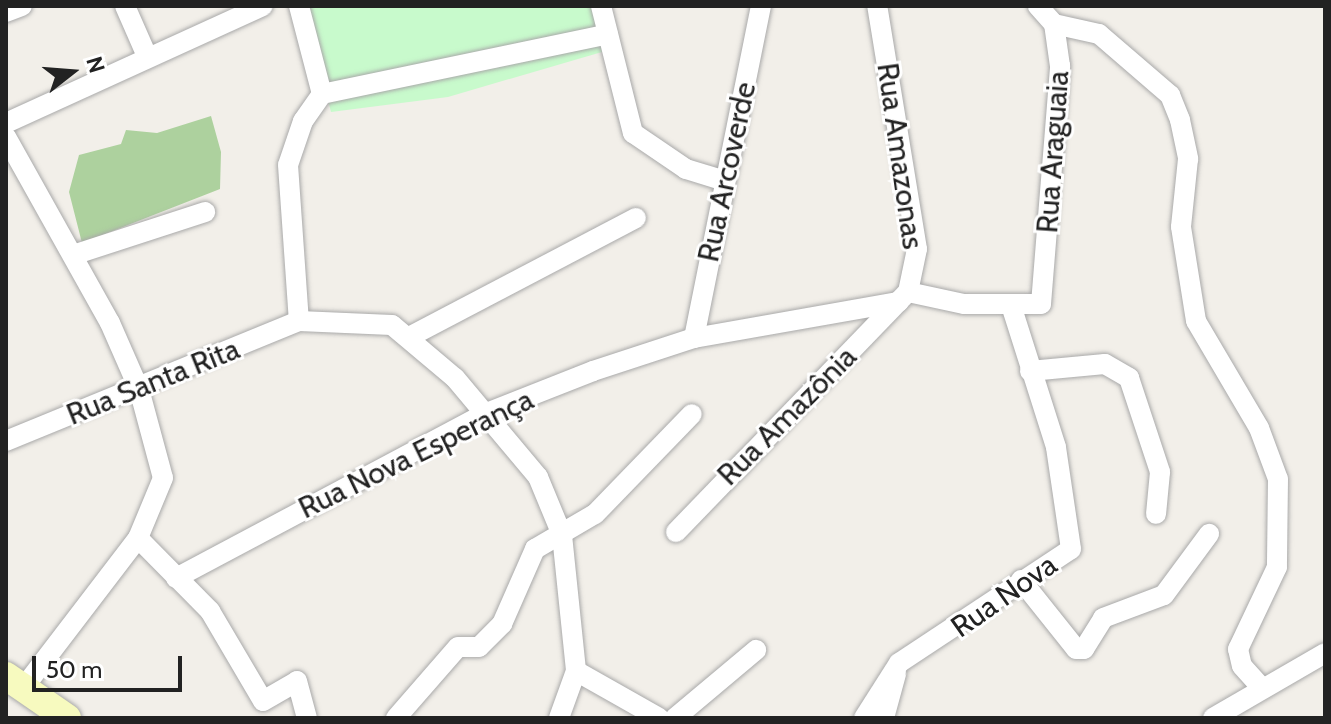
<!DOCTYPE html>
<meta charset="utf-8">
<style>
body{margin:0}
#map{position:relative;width:1331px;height:724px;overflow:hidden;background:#f2efe9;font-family:Cabin,sans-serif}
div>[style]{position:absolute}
.forest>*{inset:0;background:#add19e}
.park>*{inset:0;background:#c8facc}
.roads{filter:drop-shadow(0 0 2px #a9a9a9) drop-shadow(0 0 2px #a9a9a9)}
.street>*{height:20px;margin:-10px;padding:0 10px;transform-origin:10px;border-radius:10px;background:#fff}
.secondary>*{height:28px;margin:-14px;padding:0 14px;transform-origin:14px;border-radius:14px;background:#f7fabf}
span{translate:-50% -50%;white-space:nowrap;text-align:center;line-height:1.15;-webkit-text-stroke:6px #fff;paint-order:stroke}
.street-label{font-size:30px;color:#222}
.frame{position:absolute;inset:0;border:8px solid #222;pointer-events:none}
.north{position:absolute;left:32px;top:32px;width:80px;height:80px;-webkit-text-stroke:6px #fff;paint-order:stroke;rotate:73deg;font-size:22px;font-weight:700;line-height:32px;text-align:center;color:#222}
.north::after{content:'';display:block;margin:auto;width:28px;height:36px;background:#222;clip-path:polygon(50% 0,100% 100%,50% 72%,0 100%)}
.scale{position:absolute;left:32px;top:656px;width:150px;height:36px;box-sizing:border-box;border:4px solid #222;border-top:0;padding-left:10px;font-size:24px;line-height:28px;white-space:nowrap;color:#222;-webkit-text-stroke:6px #fff;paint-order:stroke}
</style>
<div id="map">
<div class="forest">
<i style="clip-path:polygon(211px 116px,221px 152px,220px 189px,82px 243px,69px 192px,79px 155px,121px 144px,126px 130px,157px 133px)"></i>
</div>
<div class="park">
<i style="clip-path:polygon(304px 6px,609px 6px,619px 47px,448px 97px,331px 112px)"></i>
</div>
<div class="roads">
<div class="street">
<i style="left:125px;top:6px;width:55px;rotate:66.3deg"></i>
<i style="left:299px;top:6px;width:91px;rotate:75.4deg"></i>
<i style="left:322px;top:94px;width:33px;rotate:125deg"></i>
<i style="left:303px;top:121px;width:46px;rotate:108.8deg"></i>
<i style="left:288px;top:165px;width:156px;rotate:86deg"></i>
<i style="left:601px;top:6px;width:131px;rotate:75.9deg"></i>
<i style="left:633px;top:133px;width:64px;rotate:34.2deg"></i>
<i style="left:686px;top:169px;width:38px;rotate:17deg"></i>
<i style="left:6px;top:12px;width:17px;rotate:-21deg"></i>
<i style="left:1054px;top:24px;width:46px;rotate:12.5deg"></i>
<i style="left:1099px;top:34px;width:94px;rotate:40.7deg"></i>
<i style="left:1170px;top:95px;width:27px;rotate:68deg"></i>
<i style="left:1180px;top:120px;width:40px;rotate:78deg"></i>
<i style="left:1188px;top:159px;width:68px;rotate:95.9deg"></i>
<i style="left:1181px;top:227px;width:95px;rotate:80.9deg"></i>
<i style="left:1196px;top:321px;width:124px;rotate:59.5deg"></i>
<i style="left:1259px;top:428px;width:54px;rotate:69.6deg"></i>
<i style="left:1278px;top:479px;width:88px;rotate:90.7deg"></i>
<i style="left:1277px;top:567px;width:91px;rotate:115.4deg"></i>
<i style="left:1238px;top:649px;width:17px;rotate:77deg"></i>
<i style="left:1242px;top:666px;width:28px;rotate:48deg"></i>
<i style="left:322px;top:94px;width:292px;rotate:-11.8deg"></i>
<i style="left:6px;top:123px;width:282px;rotate:-24.5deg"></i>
<i style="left:6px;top:137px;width:213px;rotate:60.8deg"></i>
<i style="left:110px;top:323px;width:72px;rotate:66.3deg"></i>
<i style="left:139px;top:389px;width:92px;rotate:74.9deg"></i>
<i style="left:163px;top:478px;width:65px;rotate:112.6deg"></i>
<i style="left:138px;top:538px;width:188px;rotate:127.4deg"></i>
<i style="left:73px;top:255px;width:139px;rotate:-18deg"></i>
<i style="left:908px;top:292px;width:57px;rotate:12.1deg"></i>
<i style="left:964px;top:304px;width:77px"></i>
<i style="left:1041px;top:304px;width:239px;rotate:-85.4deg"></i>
<i style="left:1060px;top:66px;width:42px;rotate:-98.1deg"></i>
<i style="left:1054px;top:24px;width:24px;rotate:-132deg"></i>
<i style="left:411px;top:336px;width:254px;rotate:-27.7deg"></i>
<i style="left:694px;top:338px;width:339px;rotate:-78.6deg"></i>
<i style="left:1030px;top:371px;width:75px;rotate:-5.3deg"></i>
<i style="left:1105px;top:364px;width:28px;rotate:30deg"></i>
<i style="left:1129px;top:378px;width:99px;rotate:71.7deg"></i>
<i style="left:1160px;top:472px;width:42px;rotate:95.4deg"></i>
<i style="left:6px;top:441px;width:317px;rotate:-22.3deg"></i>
<i style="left:299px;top:321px;width:93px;rotate:2.5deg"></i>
<i style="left:392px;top:325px;width:82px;rotate:40.1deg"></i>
<i style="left:455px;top:378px;width:129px;rotate:50deg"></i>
<i style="left:538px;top:477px;width:63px;rotate:67.5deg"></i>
<i style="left:562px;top:535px;width:137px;rotate:84.1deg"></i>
<i style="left:576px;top:671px;width:50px;rotate:109.9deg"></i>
<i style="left:676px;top:532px;width:334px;rotate:-46deg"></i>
<i style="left:908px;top:292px;width:44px;rotate:-78.2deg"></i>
<i style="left:917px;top:249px;width:246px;rotate:-99.3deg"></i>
<i style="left:138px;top:538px;width:103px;rotate:45.4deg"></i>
<i style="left:210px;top:611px;width:104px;rotate:59.5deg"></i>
<i style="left:263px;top:701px;width:39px;rotate:-30deg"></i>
<i style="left:297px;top:681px;width:38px;rotate:75deg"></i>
<i style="left:176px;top:578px;width:349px;rotate:-28deg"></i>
<i style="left:484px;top:414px;width:117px;rotate:-21.5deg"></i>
<i style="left:593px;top:371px;width:106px;rotate:-18.1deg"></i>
<i style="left:694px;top:338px;width:208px;rotate:-10deg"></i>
<i style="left:1021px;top:580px;width:88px;rotate:51.4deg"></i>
<i style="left:1076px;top:649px;width:8px"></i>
<i style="left:1084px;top:649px;width:36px;rotate:-58deg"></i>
<i style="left:1103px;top:618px;width:65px;rotate:-20.7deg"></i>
<i style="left:1164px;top:595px;width:76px;rotate:-53.6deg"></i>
<i style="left:576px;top:671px;width:95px;rotate:29.5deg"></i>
<i style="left:396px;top:718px;width:94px;rotate:-48.9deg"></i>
<i style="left:458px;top:647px;width:21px"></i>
<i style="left:479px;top:647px;width:33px;rotate:-45deg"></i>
<i style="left:502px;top:624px;width:82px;rotate:-66.3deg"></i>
<i style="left:535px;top:549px;width:69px;rotate:-30.3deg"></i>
<i style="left:595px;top:514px;width:139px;rotate:-45.9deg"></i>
<i style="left:675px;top:718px;width:106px;rotate:-40deg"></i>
<i style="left:864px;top:718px;width:65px;rotate:-57.5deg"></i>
<i style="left:899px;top:663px;width:206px;rotate:-33.5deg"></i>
<i style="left:1071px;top:549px;width:103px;rotate:-98.4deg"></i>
<i style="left:1056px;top:447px;width:149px;rotate:-107.6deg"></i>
<i style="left:884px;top:718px;width:46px;rotate:-74.7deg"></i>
<i style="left:1213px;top:718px;width:129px;rotate:-30.1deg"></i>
</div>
<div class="secondary">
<i style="left:6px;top:676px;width:74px;rotate:34.5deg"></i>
</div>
</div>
<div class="street-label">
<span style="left:1053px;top:152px;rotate:-86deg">Rua Araguaia</span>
<span style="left:900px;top:156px;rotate:82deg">Rua Amazonas</span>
<span style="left:727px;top:172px;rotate:-78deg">Rua Arcoverde</span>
<span style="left:153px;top:382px;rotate:-22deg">Rua Santa Rita</span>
<span style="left:787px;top:416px;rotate:-45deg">Rua Amazônia</span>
<span style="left:416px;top:454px;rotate:-26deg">Rua Nova Esperança</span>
<span style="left:1004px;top:596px;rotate:-35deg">Rua Nova</span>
</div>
<div class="frame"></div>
<div class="north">N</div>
<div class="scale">50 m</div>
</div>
